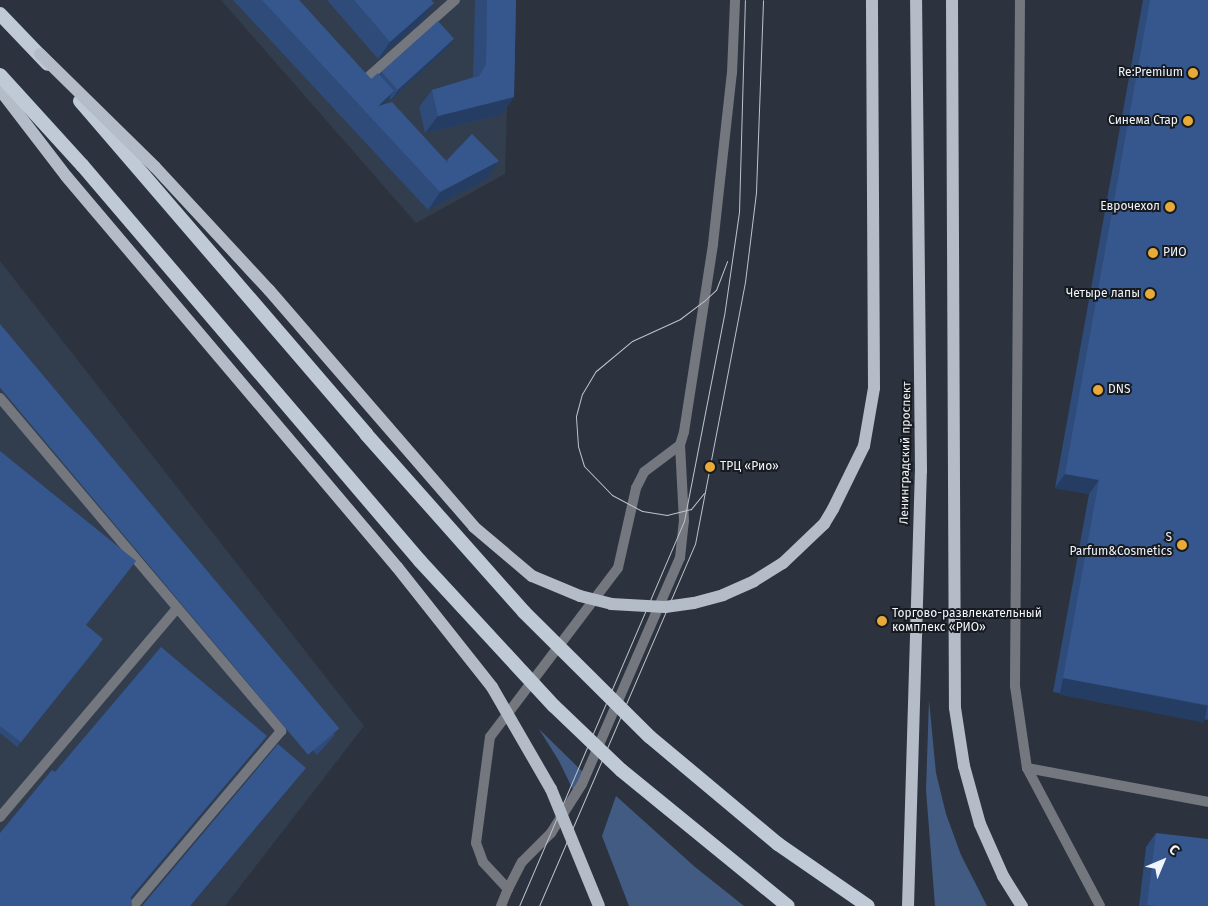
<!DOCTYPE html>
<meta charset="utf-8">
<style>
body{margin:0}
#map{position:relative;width:1208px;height:906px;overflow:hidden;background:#2c333f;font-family:"Fira Sans",sans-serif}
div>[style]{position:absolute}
.built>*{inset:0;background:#323d4e}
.green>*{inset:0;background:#415b82}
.service>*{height:10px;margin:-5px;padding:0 5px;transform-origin:5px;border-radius:5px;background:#74777e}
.primary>*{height:12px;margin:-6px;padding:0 6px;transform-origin:6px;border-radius:6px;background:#b4bcc8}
.trunk>*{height:14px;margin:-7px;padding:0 7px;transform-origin:7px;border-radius:7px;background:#c0cad7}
.tram>*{height:1px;margin:-0.5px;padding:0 0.5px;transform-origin:0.5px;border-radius:0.5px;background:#bec4cc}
.primary-bridge>*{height:12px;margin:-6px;padding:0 6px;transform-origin:6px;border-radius:6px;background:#b4bcc8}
.trunk-bridge>*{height:14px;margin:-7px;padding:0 7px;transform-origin:7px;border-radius:7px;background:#c0cad7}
.wall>*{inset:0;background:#2e4b79}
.shaded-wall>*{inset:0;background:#253d63;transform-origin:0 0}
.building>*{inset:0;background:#35578d;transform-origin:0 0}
.dots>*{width:14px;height:14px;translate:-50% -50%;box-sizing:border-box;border:2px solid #171b20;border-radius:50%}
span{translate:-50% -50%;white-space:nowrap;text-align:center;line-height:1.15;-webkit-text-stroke:4px #171b20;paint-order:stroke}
.poi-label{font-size:12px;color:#f0f5fc}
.right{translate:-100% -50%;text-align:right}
.left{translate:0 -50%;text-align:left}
.street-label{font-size:12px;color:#f0f5fc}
.north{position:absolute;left:1138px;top:836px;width:50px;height:50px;-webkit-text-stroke:4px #171b20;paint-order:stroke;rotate:45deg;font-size:14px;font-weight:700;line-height:20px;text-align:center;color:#f0f5fc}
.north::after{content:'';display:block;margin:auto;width:18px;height:22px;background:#f0f5fc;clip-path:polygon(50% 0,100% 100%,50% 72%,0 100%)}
</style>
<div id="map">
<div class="built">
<i style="clip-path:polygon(221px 0,510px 0,505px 174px,416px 223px)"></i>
<i style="clip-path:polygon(0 261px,364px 726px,225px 906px,0 906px)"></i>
</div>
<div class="green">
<i style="clip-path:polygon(929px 700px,936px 773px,946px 814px,961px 855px,987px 906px,935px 906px,926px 790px)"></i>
<i style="clip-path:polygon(539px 729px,589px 778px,578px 800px,559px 761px)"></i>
<i style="clip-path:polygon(616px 796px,695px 867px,744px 906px,629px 906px,602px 836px)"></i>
</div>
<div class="service">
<i style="left:1020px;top:0;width:686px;rotate:90.42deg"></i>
<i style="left:1015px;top:686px;width:83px;rotate:81.7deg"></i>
<i style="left:1027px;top:768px;width:156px;rotate:62.1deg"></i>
<i style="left:366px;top:79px;width:119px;rotate:-41.6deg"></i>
<i style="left:0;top:398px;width:436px;rotate:49.8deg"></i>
<i style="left:281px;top:731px;width:229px;rotate:130.2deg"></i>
<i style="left:1027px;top:768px;width:184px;rotate:10.6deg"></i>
<i style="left:0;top:817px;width:274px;rotate:-49.7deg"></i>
<i style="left:508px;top:889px;width:30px;rotate:-63deg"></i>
<i style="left:522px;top:862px;width:41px;rotate:-45deg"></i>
<i style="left:551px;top:833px;width:58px;rotate:-57.7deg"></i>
<i style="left:582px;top:784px;width:246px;rotate:-66.6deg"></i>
<i style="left:680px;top:558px;width:37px;rotate:-84deg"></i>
<i style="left:684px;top:521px;width:76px;rotate:-93deg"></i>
<i style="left:501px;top:906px;width:18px;rotate:-68deg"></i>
<i style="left:508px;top:889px;width:37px;rotate:-133deg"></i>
<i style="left:483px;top:862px;width:20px;rotate:-110deg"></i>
<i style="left:476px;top:843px;width:107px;rotate:-82.5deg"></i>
<i style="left:490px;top:737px;width:212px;rotate:-52.9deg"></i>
<i style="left:618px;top:568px;width:82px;rotate:-77.3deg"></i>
<i style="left:636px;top:488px;width:18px;rotate:-63deg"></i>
<i style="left:644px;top:472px;width:45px;rotate:-36.9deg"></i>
<i style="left:680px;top:445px;width:14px;rotate:-73deg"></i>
<i style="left:684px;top:432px;width:190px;rotate:-81.2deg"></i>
<i style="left:713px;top:244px;width:172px;rotate:-83.7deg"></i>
<i style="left:732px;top:73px;width:73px;rotate:-87.6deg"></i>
</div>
<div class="primary">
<i style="left:952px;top:0;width:708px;rotate:89.76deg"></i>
<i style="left:955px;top:708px;width:59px;rotate:81.2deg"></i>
<i style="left:964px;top:766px;width:60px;rotate:74.6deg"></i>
<i style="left:980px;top:824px;width:57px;rotate:66.1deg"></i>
<i style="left:1003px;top:876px;width:36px;rotate:58deg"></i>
<i style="left:833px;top:509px;width:70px;rotate:-63.8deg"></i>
<i style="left:864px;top:446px;width:59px;rotate:-80.2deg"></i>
<i style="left:874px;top:388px;width:388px;rotate:-90.3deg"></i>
<i style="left:908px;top:906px;width:435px;rotate:-88.3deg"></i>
<i style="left:921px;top:471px;width:471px;rotate:-90.6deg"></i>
</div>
<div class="trunk">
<i style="left:0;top:14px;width:69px;rotate:46.2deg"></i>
<i style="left:80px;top:101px;width:439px;rotate:49.3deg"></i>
</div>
<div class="tram">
<i style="left:704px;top:493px;width:21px;rotate:129deg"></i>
<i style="left:691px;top:509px;width:25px;rotate:166deg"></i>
<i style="left:667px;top:515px;width:25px;rotate:-171deg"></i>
<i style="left:642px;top:511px;width:34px;rotate:-152deg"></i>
<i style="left:612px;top:495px;width:40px;rotate:-134deg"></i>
<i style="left:584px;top:466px;width:21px;rotate:-107deg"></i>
<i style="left:578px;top:446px;width:30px;rotate:-94deg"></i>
<i style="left:576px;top:416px;width:23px;rotate:-75deg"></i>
<i style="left:582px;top:394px;width:27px;rotate:-59deg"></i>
<i style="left:596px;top:371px;width:47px;rotate:-39.8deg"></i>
<i style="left:632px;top:341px;width:53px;rotate:-24.6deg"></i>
<i style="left:680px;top:319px;width:30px;rotate:-37deg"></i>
<i style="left:704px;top:301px;width:16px;rotate:-43deg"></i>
<i style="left:716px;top:290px;width:31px;rotate:-69deg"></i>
<i style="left:519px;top:906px;width:419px;rotate:-66.8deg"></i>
<i style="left:684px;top:521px;width:209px;rotate:-79deg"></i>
<i style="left:724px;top:316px;width:105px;rotate:-81.8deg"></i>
<i style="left:739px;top:212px;width:212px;rotate:-88.4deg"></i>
<i style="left:539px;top:906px;width:394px;rotate:-66.7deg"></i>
<i style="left:695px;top:544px;width:267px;rotate:-79.2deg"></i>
<i style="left:745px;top:282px;width:91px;rotate:-83deg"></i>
<i style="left:756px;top:192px;width:192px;rotate:-87.9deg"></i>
</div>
<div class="primary-bridge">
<i style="left:40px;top:54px;width:161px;rotate:44.5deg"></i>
<i style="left:155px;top:167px;width:168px;rotate:47.2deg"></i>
<i style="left:269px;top:290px;width:313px;rotate:49.1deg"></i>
<i style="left:474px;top:527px;width:76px;rotate:40.2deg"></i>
<i style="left:532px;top:576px;width:52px;rotate:22.6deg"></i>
<i style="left:580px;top:596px;width:32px;rotate:14deg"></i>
<i style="left:611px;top:604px;width:54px;rotate:3.2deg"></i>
<i style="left:665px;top:607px;width:29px;rotate:-8deg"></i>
<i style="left:694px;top:603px;width:30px;rotate:-15deg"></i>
<i style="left:723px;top:595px;width:34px;rotate:-24deg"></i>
<i style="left:754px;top:581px;width:34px;rotate:-32deg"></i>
<i style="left:783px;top:563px;width:57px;rotate:-43.6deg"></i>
<i style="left:824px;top:524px;width:17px;rotate:-59deg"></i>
<i style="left:0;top:90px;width:108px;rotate:52.5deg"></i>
<i style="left:66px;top:176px;width:512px;rotate:49.75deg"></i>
<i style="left:397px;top:567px;width:153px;rotate:51.6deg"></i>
<i style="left:492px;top:687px;width:118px;rotate:60deg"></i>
<i style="left:551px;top:789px;width:126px;rotate:67.7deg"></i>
</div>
<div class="trunk-bridge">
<i style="left:0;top:75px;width:122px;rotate:47.7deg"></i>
<i style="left:82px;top:165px;width:521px;rotate:49.52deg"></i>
<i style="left:420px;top:561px;width:197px;rotate:47.3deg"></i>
<i style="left:554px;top:706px;width:93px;rotate:43.7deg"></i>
<i style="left:621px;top:770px;width:215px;rotate:39.2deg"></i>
<i style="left:366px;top:434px;width:238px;rotate:48.4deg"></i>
<i style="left:524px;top:612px;width:177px;rotate:44.8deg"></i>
<i style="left:650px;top:737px;width:167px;rotate:39.9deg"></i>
<i style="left:778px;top:844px;width:109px;rotate:34.6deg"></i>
</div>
<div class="wall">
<i style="clip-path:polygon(233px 0,299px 0,371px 79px,380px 75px,382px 72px,447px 48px,391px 100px,389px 97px,385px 104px,446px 160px,448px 159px,499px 161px,487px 179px,428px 210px)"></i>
<i style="clip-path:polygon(327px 0,431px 0,434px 3px,422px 20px,378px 59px)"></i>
<i style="clip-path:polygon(475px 0,516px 0,514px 97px,501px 115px,425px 133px,419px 107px,432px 90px,473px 77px)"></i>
<i style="clip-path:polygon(1143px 0,1208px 0,1208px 720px,1053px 692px,1089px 494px,1055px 488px)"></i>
<i style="clip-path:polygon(0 324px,335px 735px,317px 755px,0 374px)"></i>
<i style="clip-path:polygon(0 451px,86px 626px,100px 644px,17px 747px,0 733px)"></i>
<i style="clip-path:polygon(1156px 833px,1208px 906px,1139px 906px,1146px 847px)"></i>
</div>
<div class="shaded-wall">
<i style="clip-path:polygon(434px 3px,422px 20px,378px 59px,390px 42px)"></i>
<i style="clip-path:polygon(454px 39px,447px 48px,391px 100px,398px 90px)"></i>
<i style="clip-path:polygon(394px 91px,381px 109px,378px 106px)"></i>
<i style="clip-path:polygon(514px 97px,501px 115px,425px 133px,438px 116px)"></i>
<i style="clip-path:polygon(499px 161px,487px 179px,428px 210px,440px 192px)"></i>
<i style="clip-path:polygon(1065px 474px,1099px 480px,1089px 494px,1055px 488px)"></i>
<i style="left:1063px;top:678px;width:147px;height:17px;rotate:11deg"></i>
<i style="clip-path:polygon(267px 736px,264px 740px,128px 902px,131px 897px)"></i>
<i style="clip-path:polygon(306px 768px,191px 906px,190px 906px)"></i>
</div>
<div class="building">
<i style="clip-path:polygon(262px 0,299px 0,371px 79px,378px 73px,394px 91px,378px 106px,392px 102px,448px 163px,448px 159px,472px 134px,499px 161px,440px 192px)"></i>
<i style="clip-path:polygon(354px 0,431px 0,434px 3px,390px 42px)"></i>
<i style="clip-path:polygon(487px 0,516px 0,514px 97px,438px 116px,432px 90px,479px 76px,486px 64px)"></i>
<i style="clip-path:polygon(1150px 0,1208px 0,1208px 705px,1063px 678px,1099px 480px,1065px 474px)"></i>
<i style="left:438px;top:21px;width:24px;height:76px;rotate:48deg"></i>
<i style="left:0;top:324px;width:528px;height:41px;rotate:50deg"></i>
<i style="clip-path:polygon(0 451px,136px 561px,86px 625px,103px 639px,21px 742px,0 726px)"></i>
<i style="clip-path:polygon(161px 647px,267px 736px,131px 897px,132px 906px,0 906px,0 833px,52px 770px,55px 772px)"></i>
<i style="clip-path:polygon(278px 744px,306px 768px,190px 906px,134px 906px,142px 906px)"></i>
<i style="clip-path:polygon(1156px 833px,1208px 839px,1208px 906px,1157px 906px,1147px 905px)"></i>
</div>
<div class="dots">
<i style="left:1193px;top:73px;background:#e8ab37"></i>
<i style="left:1188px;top:121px;background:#e8ab37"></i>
<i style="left:1170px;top:207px;background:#e8ab37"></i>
<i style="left:1153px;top:253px;background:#e8ab37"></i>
<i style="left:1150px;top:294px;background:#e8ab37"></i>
<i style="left:1098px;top:390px;background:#e8ab37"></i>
<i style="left:710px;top:467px;background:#e8ab37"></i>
<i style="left:1182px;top:545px;background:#e8ab37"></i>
<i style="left:882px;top:621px;background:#e8ab37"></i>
</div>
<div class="poi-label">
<span class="right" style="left:1183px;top:73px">Re:Premium</span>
<span class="right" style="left:1178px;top:121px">Синема Стар</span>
<span class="right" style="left:1160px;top:207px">Еврочехол</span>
<span class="left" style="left:1163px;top:253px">РИО</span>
<span class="right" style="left:1140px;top:294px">Четыре лапы</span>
<span class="left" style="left:1108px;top:390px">DNS</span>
<span class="left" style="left:720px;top:467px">ТРЦ «Рио»</span>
<span class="right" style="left:1172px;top:545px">S<br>Parfum&amp;Cosmetics</span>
<span class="left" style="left:892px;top:621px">Торгово-развлекательный<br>комплекс «РИО»</span>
</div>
<div class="street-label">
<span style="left:906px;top:453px;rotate:-89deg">Ленинградский проспект</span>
</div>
<div class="north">С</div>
</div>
